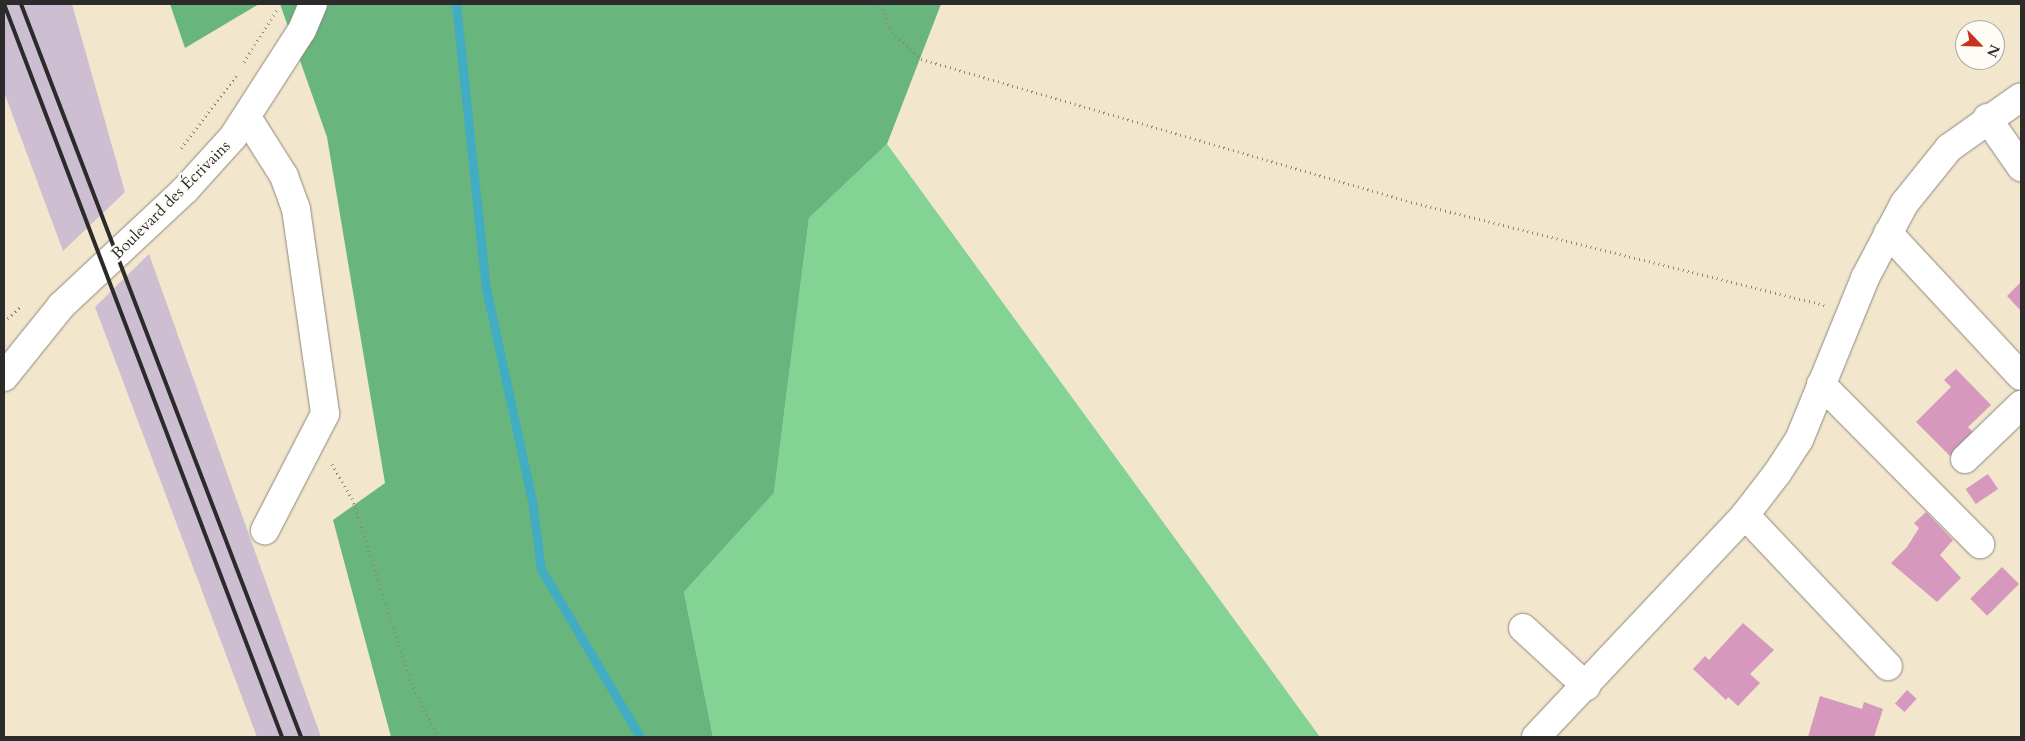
<!DOCTYPE html>
<meta charset="utf-8">
<style>
body{margin:0}
#map{position:relative;width:2025px;height:741px;overflow:hidden;background:#f2e6cd;font-family:Cardo,serif}
div>[style]{position:absolute}
.industrial>*{inset:0;background:#cebed1}
.green>*{inset:0;background:#82d394}
.forest>*{inset:0;background:#69b57e}
.stream>*{height:9px;margin:-4.5px;padding:0 4.5px;transform-origin:4.5px;border-radius:4.5px;background:#42acc2}
.building>*{inset:0;background:#d699bd;transform-origin:0 0}
.path>*{height:3px;margin-top:-1.5px;transform-origin:0;background:repeating-linear-gradient(90deg,#8e887c 0 1px,transparent 0 5px)}
.roads{filter:drop-shadow(0 0 1px #8e887c) drop-shadow(0 0 1px #8e887c)}
.minor>*{height:28px;margin:-14px;padding:0 14px;transform-origin:14px;border-radius:14px;background:#fff}
.major>*{height:28px;margin:-14px;padding:0 14px;transform-origin:14px;border-radius:14px;background:#fff}
.rail>*{height:4px;margin:-2px;padding:0 2px;transform-origin:2px;border-radius:2px;background:#2b2b2b}
span{translate:-50% -50%;white-space:nowrap;text-align:center;line-height:1.15;-webkit-text-stroke:5px #fdfcf7;paint-order:stroke}
.street-label{font-size:16px;color:#2b2b2b}
.frame{position:absolute;inset:0;border:5px solid #2b2b2b;pointer-events:none}
.north{position:absolute;left:1955px;top:20px;width:50px;height:50px;box-sizing:border-box;background:#fdfcf7;border:1px solid #a9a8a5;border-radius:50%;rotate:114deg;font-size:14px;font-weight:700;line-height:20px;text-align:center;color:#2b2b2b}
.north::after{content:'';display:block;margin:auto;width:18px;height:22px;background:#c8321e;clip-path:polygon(50% 0,100% 100%,50% 72%,0 100%)}
</style>
<div id="map">
<div class="industrial">
<i style="clip-path:polygon(4px 4px,72px 4px,125px 192px,63px 251px,4px 92px)"></i>
<i style="clip-path:polygon(149px 254px,321px 737px,257px 737px,95px 307px)"></i>
</div>
<div class="green">
<i style="clip-path:polygon(887px 144px,1320px 737px,713px 737px,684px 592px,774px 493px,809px 218px)"></i>
</div>
<div class="forest">
<i style="clip-path:polygon(170px 4px,259px 4px,185px 48px)"></i>
<i style="clip-path:polygon(280px 4px,941px 4px,887px 144px,809px 218px,774px 493px,684px 592px,713px 737px,391px 737px,333px 520px,385px 483px,327px 137px)"></i>
</div>
<div class="stream">
<i style="left:456px;top:4px;width:286px;rotate:84deg"></i>
<i style="left:486px;top:288px;width:217px;rotate:77.8deg"></i>
<i style="left:532px;top:500px;width:70px;rotate:82.6deg"></i>
<i style="left:541px;top:569px;width:195px;rotate:59.5deg"></i>
</div>
<div class="building">
<i style="clip-path:polygon(2021px 282px,2021px 311px,2007px 296px)"></i>
<i style="clip-path:polygon(1956px 369px,1991px 405px,1968px 427px,1974px 433px,1950px 456px,1916px 422px,1951px 387px,1944px 380px)"></i>
<i style="left:1988px;top:474px;width:18px;height:27px;rotate:56deg"></i>
<i style="clip-path:polygon(1926px 512px,1953px 540px,1940px 555px,1961px 578px,1937px 602px,1891px 563px,1907px 547px,1919px 528px,1914px 523px)"></i>
<i style="left:2002px;top:567px;width:24px;height:45px;rotate:45deg"></i>
<i style="clip-path:polygon(1743px 623px,1774px 650px,1750px 674px,1760px 683px,1738px 706px,1728px 697px,1726px 700px,1693px 669px,1705px 656px,1709px 660px)"></i>
<i style="left:1907px;top:690px;width:13px;height:18px;rotate:42deg"></i>
<i style="clip-path:polygon(1820px 696px,1862px 709px,1864px 702px,1883px 709px,1874px 737px,1808px 737px)"></i>
</div>
<div class="path">
<i style="left:880px;top:4px;width:30px;rotate:67deg"></i>
<i style="left:892px;top:32px;width:40px;rotate:43deg"></i>
<i style="left:921px;top:59px;width:510px;rotate:16.27deg"></i>
<i style="left:1411px;top:202px;width:426px;rotate:14deg"></i>
<i style="left:244px;top:62px;width:64px;rotate:-57.8deg"></i>
<i style="left:181px;top:148px;width:91px;rotate:-52.6deg"></i>
<i style="left:4px;top:322px;width:22px;rotate:-43deg"></i>
<i style="left:332px;top:464px;width:39px;rotate:60deg"></i>
<i style="left:352px;top:498px;width:194px;rotate:72.3deg"></i>
<i style="left:411px;top:683px;width:60px;rotate:63.4deg"></i>
</div>
<div class="roads">
<div class="minor">
<i style="left:1987px;top:118px;width:60px;rotate:55.2deg"></i>
<i style="left:248px;top:119px;width:67px;rotate:57.7deg"></i>
<i style="left:284px;top:176px;width:35px;rotate:70deg"></i>
<i style="left:296px;top:209px;width:207px;rotate:81.9deg"></i>
<i style="left:325px;top:414px;width:131px;rotate:117.3deg"></i>
<i style="left:1888px;top:233px;width:195px;rotate:47.1deg"></i>
<i style="left:1821px;top:384px;width:226px;rotate:45.2deg"></i>
<i style="left:1965px;top:459px;width:78px;rotate:-44deg"></i>
<i style="left:1745px;top:515px;width:208px;rotate:46.6deg"></i>
<i style="left:1523px;top:628px;width:86px;rotate:42.6deg"></i>
<i style="left:1536px;top:737px;width:305px;rotate:-46.7deg"></i>
<i style="left:1745px;top:515px;width:54px;rotate:-52.5deg"></i>
<i style="left:1778px;top:472px;width:38px;rotate:-57deg"></i>
<i style="left:1799px;top:440px;width:175px;rotate:-67.8deg"></i>
<i style="left:1865px;top:278px;width:84px;rotate:-62.2deg"></i>
<i style="left:1904px;top:204px;width:72px;rotate:-51.2deg"></i>
<i style="left:1949px;top:148px;width:88px;rotate:-35.3deg"></i>
</div>
<div class="major">
<i style="left:4px;top:377px;width:91px;rotate:-51.2deg"></i>
<i style="left:61px;top:306px;width:170px;rotate:-43.1deg"></i>
<i style="left:185px;top:190px;width:72px;rotate:-47.8deg"></i>
<i style="left:233px;top:137px;width:127px;rotate:-57.2deg"></i>
<i style="left:302px;top:30px;width:28px;rotate:-67deg"></i>
</div>
</div>
<div class="rail">
<i style="left:4px;top:4px;width:784px;rotate:69.23deg"></i>
<i style="left:21px;top:4px;width:785px;rotate:69.09deg"></i>
</div>
<div class="street-label">
<span style="left:171px;top:200px;rotate:-45deg">Boulevard des Écrivains</span>
</div>
<div class="frame"></div>
<div class="north">N</div>
</div>
